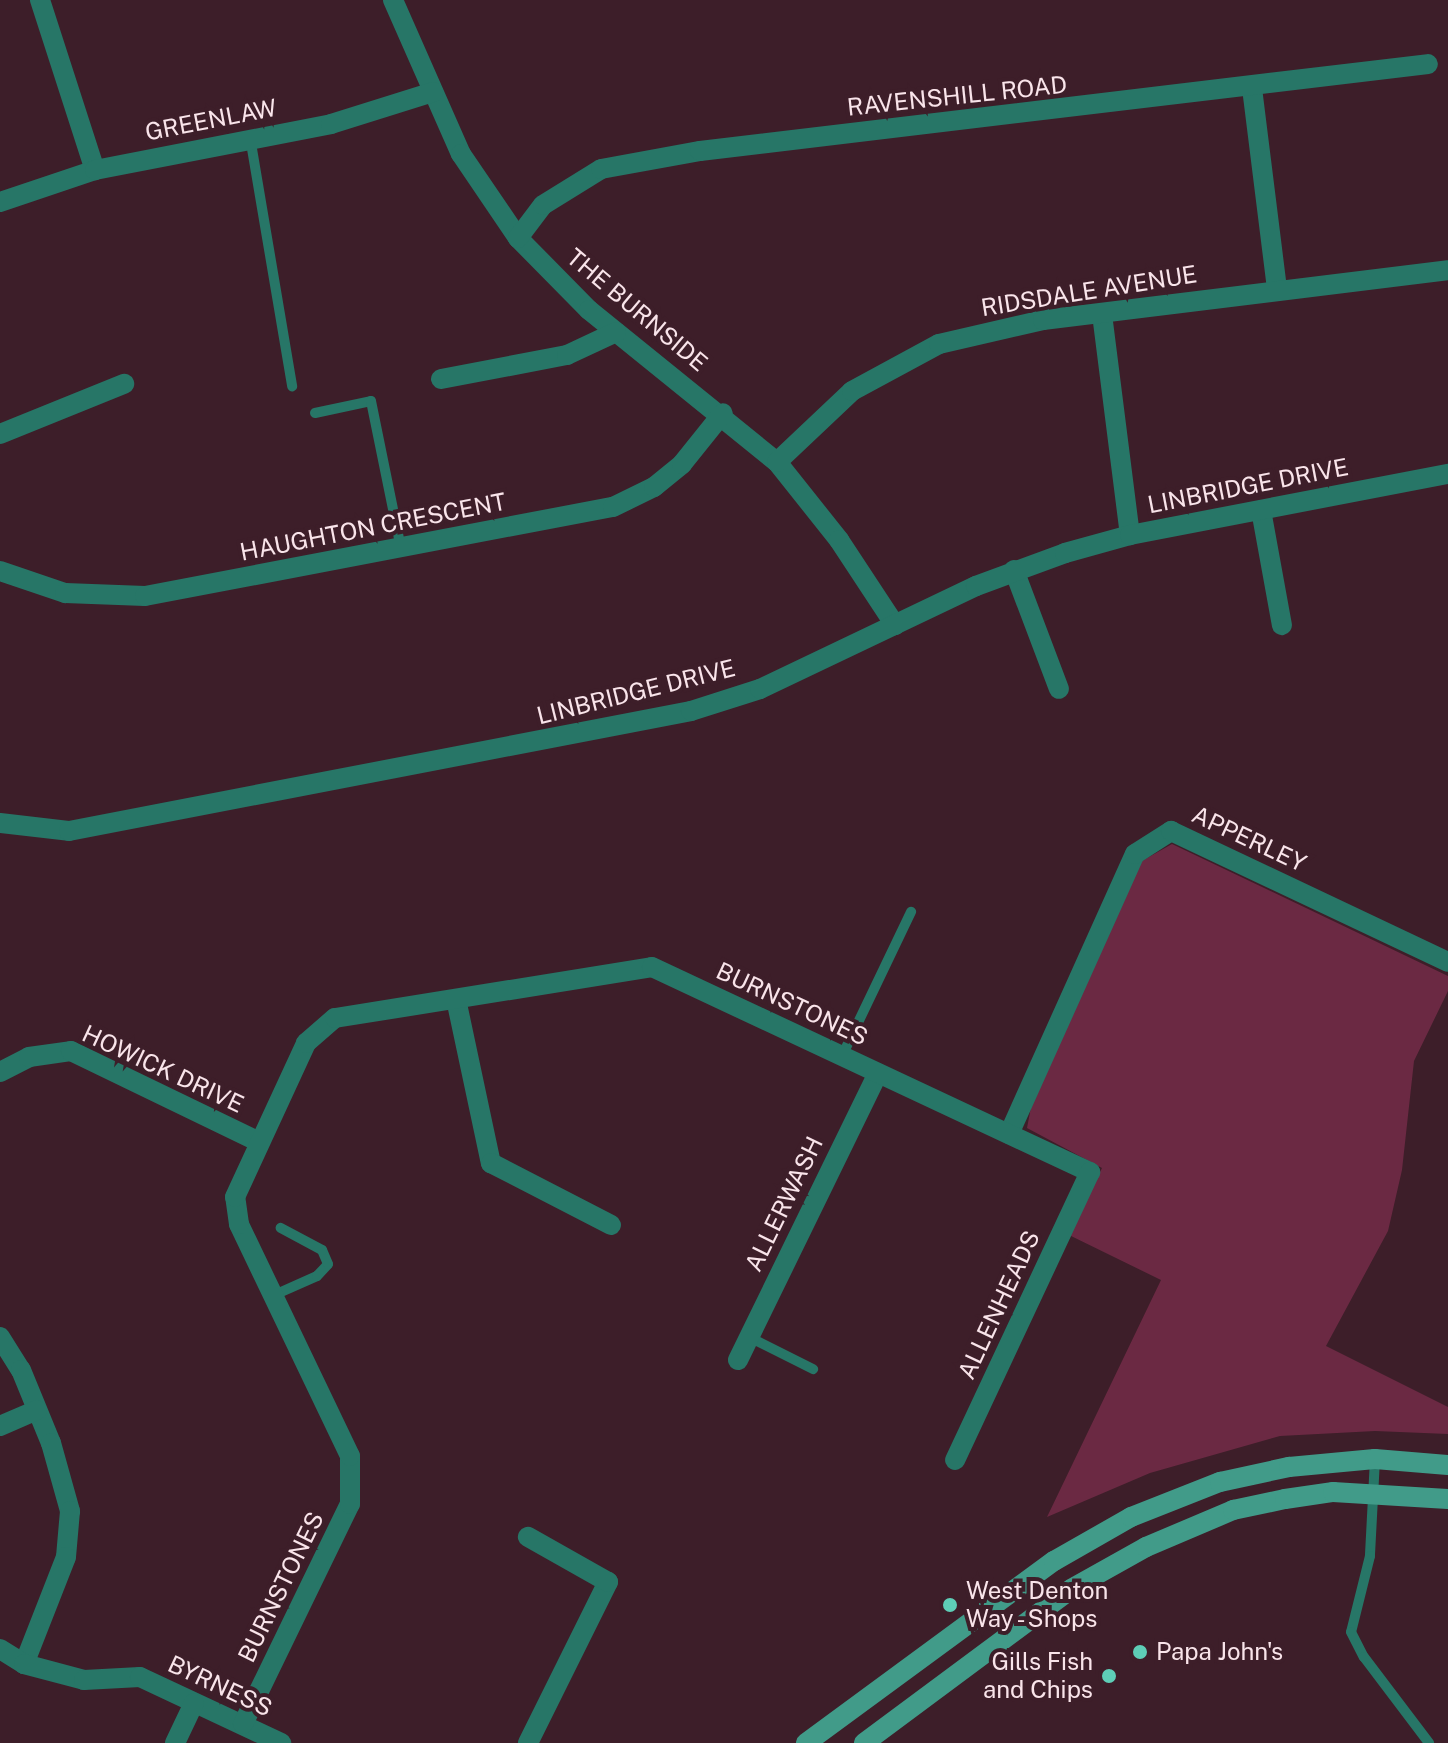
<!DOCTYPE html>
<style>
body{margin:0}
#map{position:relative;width:1448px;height:1743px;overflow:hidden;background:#3d1e29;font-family:"Public Sans",sans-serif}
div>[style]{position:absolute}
.green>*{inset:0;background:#6b2943}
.lane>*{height:10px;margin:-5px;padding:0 5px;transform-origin:5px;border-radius:5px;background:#277667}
.street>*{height:20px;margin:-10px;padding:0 10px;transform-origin:10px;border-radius:10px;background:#277667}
.secondary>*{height:20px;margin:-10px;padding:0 10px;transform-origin:10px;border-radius:10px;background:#419b89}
.dots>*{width:22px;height:22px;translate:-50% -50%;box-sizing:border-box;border:4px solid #3d1e29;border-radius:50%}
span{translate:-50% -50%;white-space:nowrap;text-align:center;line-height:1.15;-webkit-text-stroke:8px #3d1e29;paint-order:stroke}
.street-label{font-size:24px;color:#f9e4ea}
.poi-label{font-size:24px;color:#f9e4ea}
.left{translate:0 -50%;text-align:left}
.right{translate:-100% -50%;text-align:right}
</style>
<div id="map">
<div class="green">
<i style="clip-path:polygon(1172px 844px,1448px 976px,1448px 991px,1414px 1061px,1402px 1170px,1388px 1231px,1326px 1346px,1448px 1407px,1448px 1434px,1375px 1431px,1280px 1436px,1150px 1473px,1047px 1517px,1161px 1280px,1069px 1235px,1102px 1168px,1027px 1128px,1031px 1107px,1140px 862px)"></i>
</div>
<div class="lane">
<i style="left:250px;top:137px;width:253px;rotate:80.4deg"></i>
<i style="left:315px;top:413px;width:57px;rotate:-12.1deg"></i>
<i style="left:371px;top:401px;width:150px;rotate:78.5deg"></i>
<i style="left:842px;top:1056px;width:160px;rotate:-64.4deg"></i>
<i style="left:272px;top:1296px;width:49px;rotate:-24deg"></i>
<i style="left:317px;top:1276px;width:16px;rotate:-47deg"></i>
<i style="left:328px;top:1264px;width:15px;rotate:-113deg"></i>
<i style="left:322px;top:1250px;width:47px;rotate:-151.8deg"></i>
<i style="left:747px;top:1336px;width:74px;rotate:26.6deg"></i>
<i style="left:1375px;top:1459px;width:97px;rotate:93deg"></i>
<i style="left:1370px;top:1556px;width:78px;rotate:104deg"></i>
<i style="left:1351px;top:1632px;width:28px;rotate:63deg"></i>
<i style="left:1364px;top:1657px;width:108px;rotate:52.9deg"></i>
</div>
<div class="street">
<i style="left:40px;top:0;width:179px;rotate:72.1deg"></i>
<i style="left:393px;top:0;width:168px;rotate:66.2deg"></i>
<i style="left:461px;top:154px;width:102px;rotate:55.8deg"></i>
<i style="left:518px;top:238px;width:101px;rotate:45.4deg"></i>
<i style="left:589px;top:310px;width:242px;rotate:39deg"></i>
<i style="left:777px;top:462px;width:100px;rotate:51.5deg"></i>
<i style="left:839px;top:540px;width:102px;rotate:56.6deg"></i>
<i style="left:1252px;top:88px;width:204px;rotate:82.9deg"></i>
<i style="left:0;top:202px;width:100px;rotate:-18.6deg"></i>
<i style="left:95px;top:170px;width:240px;rotate:-11deg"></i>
<i style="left:331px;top:124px;width:107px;rotate:-17.4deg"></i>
<i style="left:518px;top:238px;width:41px;rotate:-52.9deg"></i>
<i style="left:543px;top:205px;width:68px;rotate:-31.8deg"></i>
<i style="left:601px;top:169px;width:101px;rotate:-10.3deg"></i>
<i style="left:700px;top:151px;width:733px;rotate:-6.81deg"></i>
<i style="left:1102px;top:314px;width:223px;rotate:82.8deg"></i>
<i style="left:441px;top:379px;width:128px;rotate:-10.8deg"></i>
<i style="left:567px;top:355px;width:54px;rotate:-25.1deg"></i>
<i style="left:0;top:434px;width:134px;rotate:-22deg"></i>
<i style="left:777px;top:462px;width:103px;rotate:-43.4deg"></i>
<i style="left:852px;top:391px;width:99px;rotate:-28.4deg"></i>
<i style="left:939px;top:344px;width:107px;rotate:-13deg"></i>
<i style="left:1043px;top:320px;width:408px;rotate:-7deg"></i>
<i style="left:1261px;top:510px;width:117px;rotate:79.7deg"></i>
<i style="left:1014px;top:570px;width:127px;rotate:69.3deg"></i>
<i style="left:0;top:571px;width:69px;rotate:18.7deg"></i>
<i style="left:65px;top:593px;width:80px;rotate:2.1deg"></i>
<i style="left:145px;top:596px;width:476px;rotate:-10.8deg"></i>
<i style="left:613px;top:507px;width:46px;rotate:-26deg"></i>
<i style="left:654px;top:487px;width:36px;rotate:-39deg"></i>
<i style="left:682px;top:464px;width:65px;rotate:-51.2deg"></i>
<i style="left:0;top:823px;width:69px;rotate:6.6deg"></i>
<i style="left:69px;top:831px;width:633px;rotate:-10.92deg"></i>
<i style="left:691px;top:711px;width:72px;rotate:-17.7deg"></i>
<i style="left:760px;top:689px;width:239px;rotate:-25.5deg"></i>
<i style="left:976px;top:586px;width:95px;rotate:-20.3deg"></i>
<i style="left:1065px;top:553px;width:67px;rotate:-15.5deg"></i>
<i style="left:1130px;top:535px;width:324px;rotate:-10.9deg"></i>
<i style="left:456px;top:999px;width:168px;rotate:78deg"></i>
<i style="left:491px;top:1163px;width:135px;rotate:27.3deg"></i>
<i style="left:0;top:1072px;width:33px;rotate:-27deg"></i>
<i style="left:29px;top:1057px;width:42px;rotate:-8.1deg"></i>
<i style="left:71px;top:1051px;width:209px;rotate:25.8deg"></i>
<i style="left:1009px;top:1134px;width:307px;rotate:-65.8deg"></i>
<i style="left:1135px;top:854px;width:43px;rotate:-32.6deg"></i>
<i style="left:1171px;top:831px;width:306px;rotate:25.3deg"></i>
<i style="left:0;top:1337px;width:39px;rotate:58deg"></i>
<i style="left:21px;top:1370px;width:79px;rotate:67.7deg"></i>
<i style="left:51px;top:1443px;width:71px;rotate:74.4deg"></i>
<i style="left:70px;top:1511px;width:46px;rotate:95deg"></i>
<i style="left:66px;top:1557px;width:115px;rotate:111.4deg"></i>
<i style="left:738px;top:1360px;width:319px;rotate:-64deg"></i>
<i style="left:0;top:1426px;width:40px;rotate:-23.4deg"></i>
<i style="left:0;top:1649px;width:28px;rotate:32deg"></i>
<i style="left:24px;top:1664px;width:62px;rotate:14.9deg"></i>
<i style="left:84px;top:1680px;width:56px;rotate:-3.1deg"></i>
<i style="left:140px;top:1677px;width:156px;rotate:25.1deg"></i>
<i style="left:243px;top:1724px;width:245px;rotate:-64.1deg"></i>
<i style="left:350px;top:1504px;width:48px;rotate:-90deg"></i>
<i style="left:350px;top:1456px;width:257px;rotate:-115.6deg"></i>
<i style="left:239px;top:1224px;width:27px;rotate:-98deg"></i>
<i style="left:235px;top:1197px;width:170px;rotate:-65.2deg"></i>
<i style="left:306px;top:1043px;width:38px;rotate:-41deg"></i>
<i style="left:335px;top:1018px;width:321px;rotate:-9.1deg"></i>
<i style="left:652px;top:967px;width:484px;rotate:25.1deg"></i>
<i style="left:1090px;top:1172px;width:318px;rotate:115.1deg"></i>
<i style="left:175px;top:1743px;width:44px;rotate:-64.6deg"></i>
<i style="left:528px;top:1743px;width:180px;rotate:-63.6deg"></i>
<i style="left:608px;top:1582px;width:92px;rotate:-150.6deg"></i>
</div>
<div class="secondary">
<i style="left:806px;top:1743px;width:308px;rotate:-36.3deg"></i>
<i style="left:1054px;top:1561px;width:89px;rotate:-29.7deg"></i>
<i style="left:1131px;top:1517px;width:96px;rotate:-21.5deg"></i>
<i style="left:1220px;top:1482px;width:71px;rotate:-12.3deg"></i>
<i style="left:1289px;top:1467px;width:86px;rotate:-5.3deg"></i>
<i style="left:1375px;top:1459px;width:73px;rotate:4.7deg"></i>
<i style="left:864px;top:1743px;width:258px;rotate:-36.6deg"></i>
<i style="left:1071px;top:1589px;width:86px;rotate:-29.2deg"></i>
<i style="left:1146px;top:1547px;width:95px;rotate:-23deg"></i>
<i style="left:1233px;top:1510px;width:53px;rotate:-11.9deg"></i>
<i style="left:1285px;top:1499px;width:49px;rotate:-8.3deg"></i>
<i style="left:1333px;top:1492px;width:115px;rotate:3.5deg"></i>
</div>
<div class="dots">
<i style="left:950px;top:1605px;background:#5eceb7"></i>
<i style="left:1140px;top:1652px;background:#5eceb7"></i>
<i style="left:1109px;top:1676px;background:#5eceb7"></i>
</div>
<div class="street-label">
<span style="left:957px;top:96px;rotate:-6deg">RAVENSHILL ROAD</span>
<span style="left:211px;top:120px;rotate:-11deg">GREENLAW</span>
<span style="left:1089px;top:291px;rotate:-9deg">RIDSDALE AVENUE</span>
<span style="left:637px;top:310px;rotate:40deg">THE BURNSIDE</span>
<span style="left:1248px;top:486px;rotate:-11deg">LINBRIDGE DRIVE</span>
<span style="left:373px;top:527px;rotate:-11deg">HAUGHTON CRESCENT</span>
<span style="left:636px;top:692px;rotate:-14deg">LINBRIDGE DRIVE</span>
<span style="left:1249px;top:839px;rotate:25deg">APPERLEY</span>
<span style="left:792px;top:1004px;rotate:25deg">BURNSTONES</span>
<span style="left:163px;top:1069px;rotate:25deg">HOWICK DRIVE</span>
<span style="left:784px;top:1204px;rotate:-64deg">ALLERWASH</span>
<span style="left:999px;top:1305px;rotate:-65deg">ALLENHEADS</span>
<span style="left:281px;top:1587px;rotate:-64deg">BURNSTONES</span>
<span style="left:220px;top:1686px;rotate:25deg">BYRNESS</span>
</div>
<div class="poi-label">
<span class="left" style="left:966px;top:1605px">West Denton<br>Way - Shops</span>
<span class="left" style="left:1156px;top:1652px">Papa John's</span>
<span class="right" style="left:1093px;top:1676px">Gills Fish<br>and Chips</span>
</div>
</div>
